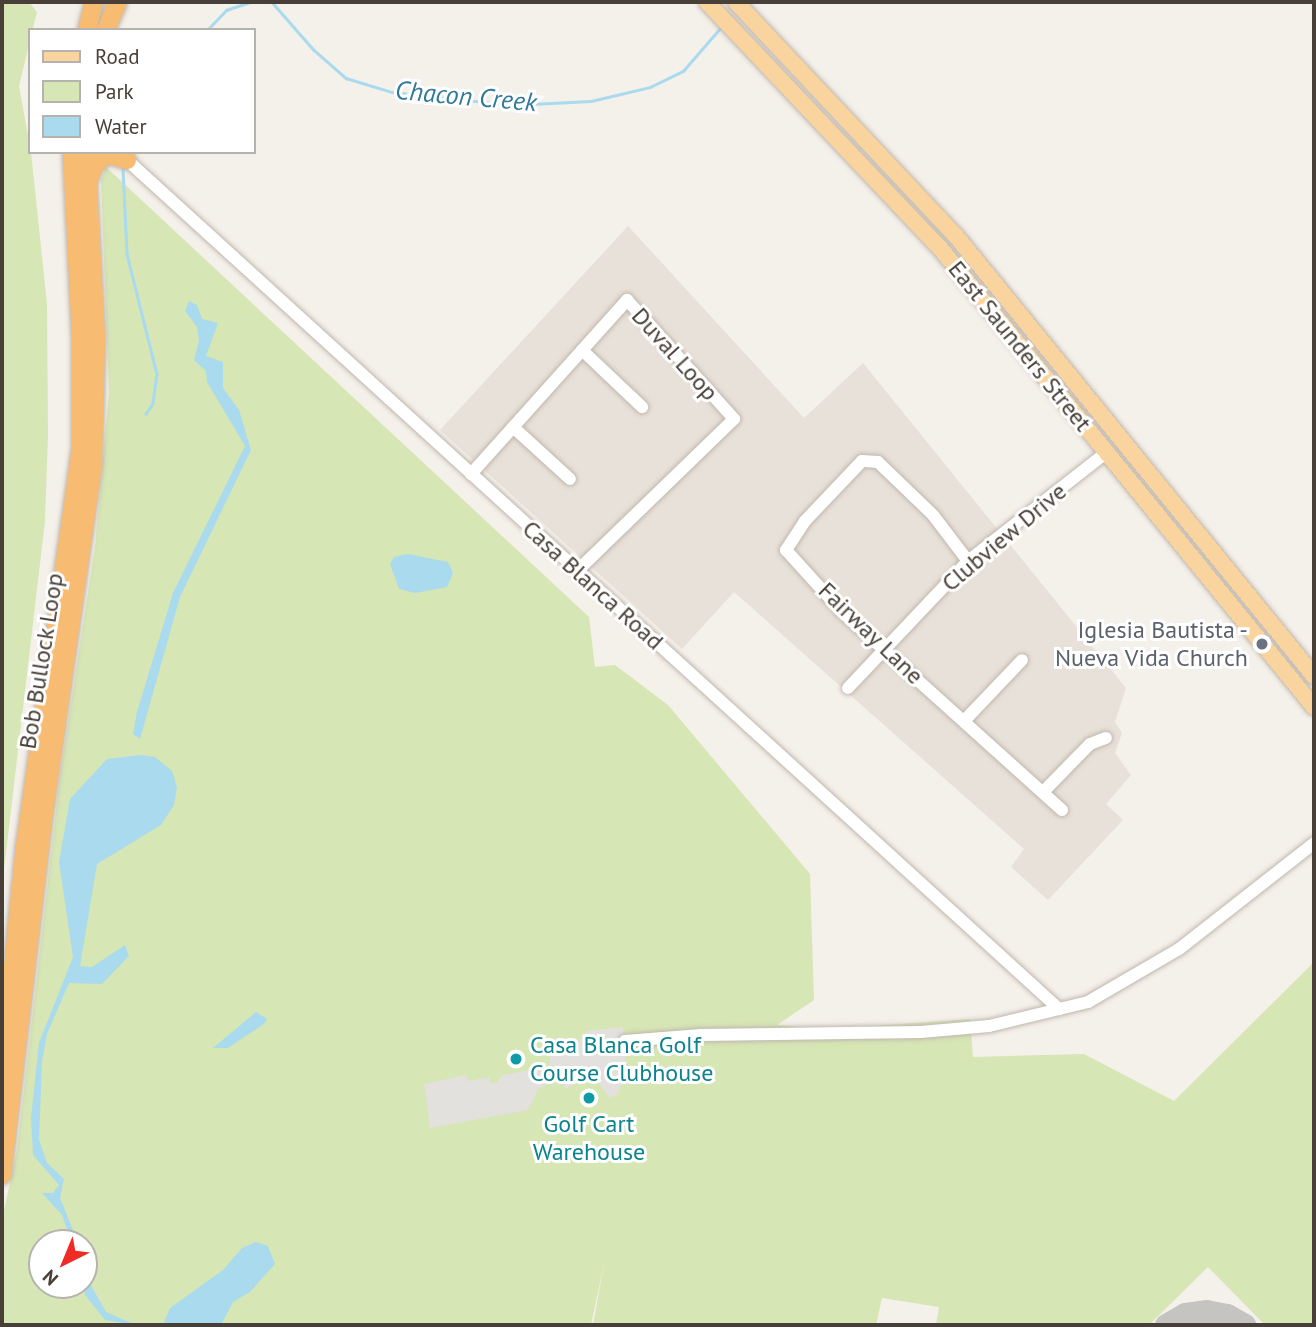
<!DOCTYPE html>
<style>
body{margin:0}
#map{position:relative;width:1316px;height:1327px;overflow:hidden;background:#f4f0ea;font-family:"PT Sans",sans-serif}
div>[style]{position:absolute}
.residential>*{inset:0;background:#e8e1d9}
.green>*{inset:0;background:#d6e6b5}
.parking>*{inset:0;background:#e3e1de}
.water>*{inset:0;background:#aadaee}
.stream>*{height:2.5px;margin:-1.25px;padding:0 1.25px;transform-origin:1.25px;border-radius:1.25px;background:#aadaee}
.taxiway>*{height:23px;margin:-11.5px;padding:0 11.5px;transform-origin:11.5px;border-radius:11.5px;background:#c6c4c1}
.roads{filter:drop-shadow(0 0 2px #c0b7ad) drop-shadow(0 0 2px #c0b7ad)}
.minor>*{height:12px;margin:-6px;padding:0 6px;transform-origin:6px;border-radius:6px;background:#fff}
.major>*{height:16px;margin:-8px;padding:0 8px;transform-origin:8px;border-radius:8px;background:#fad49e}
.highway>*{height:18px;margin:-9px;padding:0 9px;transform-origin:9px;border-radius:9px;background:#f7bb72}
.dots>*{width:19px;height:19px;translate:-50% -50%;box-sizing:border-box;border:4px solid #fff;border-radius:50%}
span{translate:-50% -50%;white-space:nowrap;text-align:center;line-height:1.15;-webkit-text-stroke:6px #fff;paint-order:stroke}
.street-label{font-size:24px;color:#484038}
.worship-label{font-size:24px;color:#5b616d}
.right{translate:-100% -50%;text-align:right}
.culture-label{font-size:24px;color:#0d838f}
.left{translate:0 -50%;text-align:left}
.water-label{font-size:26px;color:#307998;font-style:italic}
.frame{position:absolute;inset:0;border:4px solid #484038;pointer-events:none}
.legend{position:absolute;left:28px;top:28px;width:228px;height:126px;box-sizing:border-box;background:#fff;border:2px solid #b6b3af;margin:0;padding:9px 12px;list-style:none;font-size:21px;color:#484038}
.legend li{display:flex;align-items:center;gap:14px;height:35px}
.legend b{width:35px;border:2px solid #b6b3af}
.north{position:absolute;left:28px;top:1229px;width:70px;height:70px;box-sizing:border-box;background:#fff;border:2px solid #b6b3af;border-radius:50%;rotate:223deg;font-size:19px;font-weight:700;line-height:28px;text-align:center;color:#484038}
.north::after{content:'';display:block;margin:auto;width:24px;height:32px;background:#f02b26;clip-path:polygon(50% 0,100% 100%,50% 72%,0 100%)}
</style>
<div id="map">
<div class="residential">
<i style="clip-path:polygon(628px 226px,804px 418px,863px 363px,1126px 688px,1115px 722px,1122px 733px,1115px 753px,1131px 775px,1106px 804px,1123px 820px,1048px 900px,1011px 867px,1024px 849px,734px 592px,682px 649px,440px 430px)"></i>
</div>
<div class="green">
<i style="clip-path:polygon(2px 2px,29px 2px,37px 12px,19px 86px,31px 152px,47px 304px,48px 435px,45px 521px,2px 887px)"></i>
<i style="clip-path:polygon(evenodd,106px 167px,589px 617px,595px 667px,615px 665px,668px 705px,810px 874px,814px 1000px,777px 1025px,829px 1029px,970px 1019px,973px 1057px,1084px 1054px,1174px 1101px,1314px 962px,1314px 1325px,1265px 1325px,1208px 1267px,1149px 1325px,936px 1325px,939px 1307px,882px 1298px,876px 1325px,593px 1325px,604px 1263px,591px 1325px,2px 1325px,2px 1220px,17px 1150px,60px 776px,95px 546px,109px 392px,101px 180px,106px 167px,42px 1243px,84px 1243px,84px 1285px,42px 1285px,42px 1243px)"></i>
</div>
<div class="parking">
<i style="clip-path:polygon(623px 1027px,626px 1073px,618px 1093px,610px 1098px,590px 1072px,566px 1089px,560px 1079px,539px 1088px,528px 1110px,430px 1128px,424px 1084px,466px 1075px,468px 1081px,490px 1077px,490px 1083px,496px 1083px,503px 1075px,550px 1066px,550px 1040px,577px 1043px,587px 1031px)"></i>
</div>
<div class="water">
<i style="clip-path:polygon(189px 301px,197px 305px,202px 319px,218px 323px,206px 356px,223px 362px,223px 388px,239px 410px,251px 450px,180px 597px,140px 739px,133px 734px,137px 712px,173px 593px,245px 446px,207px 382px,206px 371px,194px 360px,199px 341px,197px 327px,185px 311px)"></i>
<i style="clip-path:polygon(408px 554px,448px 562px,453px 573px,447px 587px,415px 593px,399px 589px,390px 564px,394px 557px)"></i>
<i style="clip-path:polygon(140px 755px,155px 757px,172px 771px,177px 787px,174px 805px,161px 825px,97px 864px,80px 966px,92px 967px,125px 945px,129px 956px,102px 984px,69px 983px,47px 1034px,42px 1061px,39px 1140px,47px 1163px,64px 1179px,60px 1198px,77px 1240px,72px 1243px,62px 1215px,42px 1193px,53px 1193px,59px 1185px,33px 1155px,31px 1118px,39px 1043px,73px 957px,59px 862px,70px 799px,107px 759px)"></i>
<i style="clip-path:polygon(256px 1012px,267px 1019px,264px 1024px,228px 1048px,213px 1048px)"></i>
<i style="clip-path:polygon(256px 1242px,268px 1246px,275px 1264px,250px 1292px,233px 1302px,221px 1325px,163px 1325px,170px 1308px,223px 1270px,242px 1248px)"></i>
<i style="clip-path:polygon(84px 1273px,106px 1312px,136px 1325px,105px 1320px,85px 1295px)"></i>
</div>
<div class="stream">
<i style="left:272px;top:2px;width:64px;rotate:48.8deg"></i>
<i style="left:314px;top:50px;width:43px;rotate:41.2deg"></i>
<i style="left:346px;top:78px;width:48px;rotate:16.9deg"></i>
<i style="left:392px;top:92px;width:120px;rotate:6.2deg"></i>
<i style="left:511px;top:105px;width:80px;rotate:-2.9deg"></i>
<i style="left:591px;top:101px;width:61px;rotate:-13.3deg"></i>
<i style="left:650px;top:87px;width:37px;rotate:-26deg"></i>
<i style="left:683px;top:71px;width:60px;rotate:-49.1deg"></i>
<i style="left:207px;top:30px;width:28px;rotate:-46deg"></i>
<i style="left:226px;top:10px;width:26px;rotate:-18deg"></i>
<i style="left:123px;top:168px;width:86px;rotate:87.3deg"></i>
<i style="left:127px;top:254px;width:124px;rotate:76deg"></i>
<i style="left:157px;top:374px;width:30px;rotate:98deg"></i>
<i style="left:153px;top:404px;width:12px;rotate:125deg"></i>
</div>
<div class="taxiway">
<i style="left:1166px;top:1325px;width:22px;rotate:-30deg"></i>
<i style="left:1185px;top:1314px;width:21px;rotate:-8deg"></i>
<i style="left:1206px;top:1311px;width:21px;rotate:11deg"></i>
<i style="left:1227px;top:1315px;width:20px;rotate:30deg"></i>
</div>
<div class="roads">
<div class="minor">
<i style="left:127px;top:160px;width:1261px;rotate:42.33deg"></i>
<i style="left:582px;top:350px;width:83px;rotate:43.5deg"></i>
<i style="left:513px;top:427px;width:77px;rotate:42.4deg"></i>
<i style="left:471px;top:474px;width:234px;rotate:-48.1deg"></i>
<i style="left:627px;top:300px;width:160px;rotate:48deg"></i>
<i style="left:734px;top:419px;width:219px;rotate:135.9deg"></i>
<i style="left:968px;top:561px;width:58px;rotate:-127.3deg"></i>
<i style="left:933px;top:515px;width:76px;rotate:-136.1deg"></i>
<i style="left:878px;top:462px;width:16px;rotate:-176deg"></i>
<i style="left:862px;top:461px;width:83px;rotate:133.5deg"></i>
<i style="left:805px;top:521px;width:35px;rotate:123deg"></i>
<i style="left:786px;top:550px;width:84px;rotate:47.9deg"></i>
<i style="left:842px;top:612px;width:296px;rotate:42deg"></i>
<i style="left:848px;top:688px;width:175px;rotate:-46.6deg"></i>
<i style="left:968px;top:561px;width:177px;rotate:-38.1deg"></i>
<i style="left:964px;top:721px;width:84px;rotate:-46.4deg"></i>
<i style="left:1043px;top:792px;width:67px;rotate:-45.6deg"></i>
<i style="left:1090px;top:744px;width:17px;rotate:-21deg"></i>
<i style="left:625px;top:1041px;width:76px;rotate:-4.5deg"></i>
<i style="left:701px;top:1035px;width:220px;rotate:-0.8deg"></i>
<i style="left:921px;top:1032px;width:68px;rotate:-5deg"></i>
<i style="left:989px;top:1026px;width:102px;rotate:-13.6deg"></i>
<i style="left:1088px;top:1002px;width:105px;rotate:-30.2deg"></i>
<i style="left:1179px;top:949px;width:172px;rotate:-38.1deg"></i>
</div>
<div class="major">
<i style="left:707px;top:2px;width:339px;rotate:46.6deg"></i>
<i style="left:940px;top:248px;width:592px;rotate:50.83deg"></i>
<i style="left:736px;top:2px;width:321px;rotate:46.8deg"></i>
<i style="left:956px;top:236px;width:567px;rotate:50.87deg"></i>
</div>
<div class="highway">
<i style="left:87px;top:30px;width:29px;rotate:-76deg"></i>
<i style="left:106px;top:30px;width:30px;rotate:-67deg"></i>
<i style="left:88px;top:182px;width:17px;rotate:-69deg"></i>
<i style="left:94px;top:166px;width:18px;rotate:-43deg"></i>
<i style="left:107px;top:154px;width:21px;rotate:17deg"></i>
<i style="left:2px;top:1079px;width:234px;rotate:-84.4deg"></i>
<i style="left:25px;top:846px;width:400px;rotate:-82deg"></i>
<i style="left:81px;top:450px;width:111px;rotate:-90deg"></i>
<i style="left:81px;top:339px;width:187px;rotate:-92.8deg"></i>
<i style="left:2px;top:1175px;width:364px;rotate:-83.4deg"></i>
<i style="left:44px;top:813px;width:353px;rotate:-82deg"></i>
<i style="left:93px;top:463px;width:127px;rotate:-88.6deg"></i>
<i style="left:96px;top:336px;width:184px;rotate:-93.1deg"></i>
</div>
</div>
<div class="dots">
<i style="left:1262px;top:644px;background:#6b7280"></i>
<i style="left:516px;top:1059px;background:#0f9aa8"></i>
<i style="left:589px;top:1098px;background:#0f9aa8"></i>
</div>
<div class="street-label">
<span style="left:1020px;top:346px;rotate:51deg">East Saunders Street</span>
<span style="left:675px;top:354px;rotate:48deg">Duval Loop</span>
<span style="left:1004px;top:537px;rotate:-40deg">Clubview Drive</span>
<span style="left:593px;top:585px;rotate:42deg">Casa Blanca Road</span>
<span style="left:871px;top:633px;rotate:44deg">Fairway Lane</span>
<span style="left:41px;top:661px;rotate:-81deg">Bob Bullock Loop</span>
</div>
<div class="worship-label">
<span class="right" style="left:1248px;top:644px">Iglesia Bautista -<br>Nueva Vida Church</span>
</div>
<div class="culture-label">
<span class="left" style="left:530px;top:1059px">Casa Blanca Golf<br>Course Clubhouse</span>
<span style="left:589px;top:1138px">Golf Cart<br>Warehouse</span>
</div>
<div class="water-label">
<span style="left:466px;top:96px;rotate:5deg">Chacon Creek</span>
</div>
<div class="frame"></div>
<ul class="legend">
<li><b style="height:9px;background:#fad49e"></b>Road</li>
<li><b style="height:19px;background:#d6e6b5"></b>Park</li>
<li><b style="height:19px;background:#aadaee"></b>Water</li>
</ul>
<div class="north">N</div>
</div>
